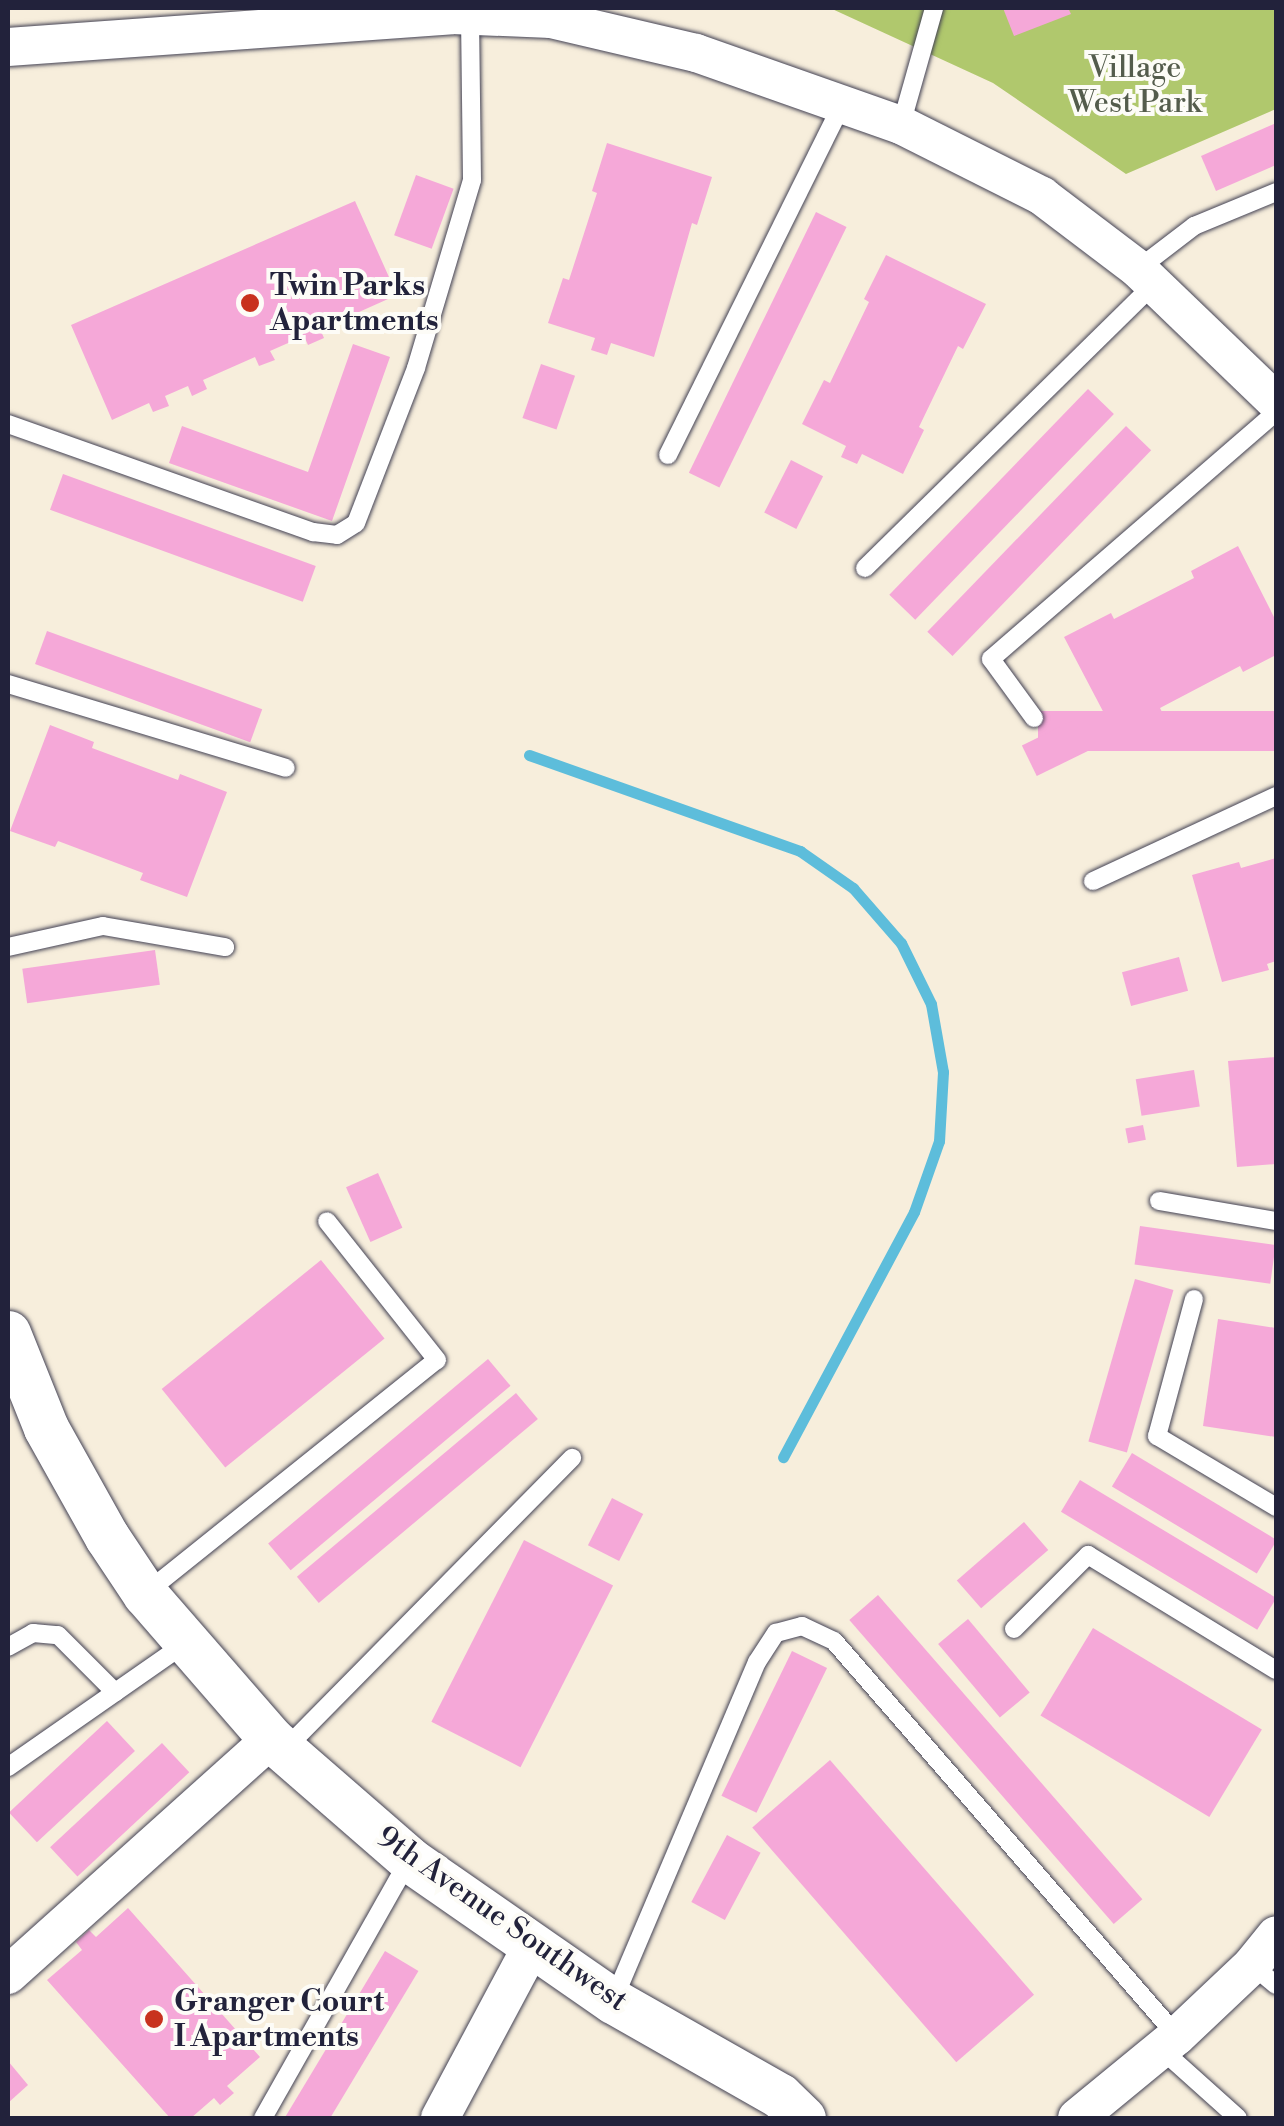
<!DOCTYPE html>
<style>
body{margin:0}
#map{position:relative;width:1284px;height:2126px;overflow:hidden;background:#f7eedc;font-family:"Libre Bodoni",serif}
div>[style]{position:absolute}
.green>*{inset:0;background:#b0c86d}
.stream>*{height:11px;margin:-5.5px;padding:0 5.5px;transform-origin:5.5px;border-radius:5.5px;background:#5dbddb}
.building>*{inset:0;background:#f5a8d8;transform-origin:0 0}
.roads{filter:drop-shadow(0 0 2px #424153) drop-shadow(0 0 2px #424153)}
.service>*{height:18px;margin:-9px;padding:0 9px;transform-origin:9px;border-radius:9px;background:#fff}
.minor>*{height:38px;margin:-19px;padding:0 19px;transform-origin:19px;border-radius:19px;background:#fff}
.tertiary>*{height:45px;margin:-22.5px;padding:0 22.5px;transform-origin:22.5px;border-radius:22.5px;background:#fff}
.dots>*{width:28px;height:28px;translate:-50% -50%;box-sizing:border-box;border:5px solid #fdfcf7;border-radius:50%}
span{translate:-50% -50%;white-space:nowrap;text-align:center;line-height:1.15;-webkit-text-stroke:8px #fdfcf7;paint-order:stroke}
.park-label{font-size:30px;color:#545c4c}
.poi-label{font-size:30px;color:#22223b;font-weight:700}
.left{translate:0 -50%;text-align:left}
.street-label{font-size:30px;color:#22223b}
.frame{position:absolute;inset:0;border:10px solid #22223b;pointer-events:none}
</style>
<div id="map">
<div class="green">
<i style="clip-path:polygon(830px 8px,1276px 8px,1276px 109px,1126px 174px,993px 83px)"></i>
</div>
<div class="stream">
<i style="left:529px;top:755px;width:288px;rotate:19.5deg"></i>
<i style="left:800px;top:851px;width:65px;rotate:34.9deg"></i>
<i style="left:853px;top:888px;width:73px;rotate:48.9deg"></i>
<i style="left:901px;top:943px;width:68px;rotate:63.8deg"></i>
<i style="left:931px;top:1004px;width:69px;rotate:80deg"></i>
<i style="left:943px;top:1072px;width:69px;rotate:93.3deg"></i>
<i style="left:939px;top:1141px;width:75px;rotate:109.4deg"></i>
<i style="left:914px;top:1212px;width:278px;rotate:118.1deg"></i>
</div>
<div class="building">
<i style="clip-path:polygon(1003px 8px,1068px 8px,1071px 14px,1014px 36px)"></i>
<i style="clip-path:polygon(1276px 123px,1276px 165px,1216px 191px,1201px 156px)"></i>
<i style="clip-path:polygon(607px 143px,712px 177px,697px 225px,692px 223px,654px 357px,611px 343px,607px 355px,591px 350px,595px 338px,548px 323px,563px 278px,569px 280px,597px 193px,592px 191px)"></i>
<i style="left:416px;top:175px;width:40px;height:64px;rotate:20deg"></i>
<i style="clip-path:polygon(355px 201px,397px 295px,359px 312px,363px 321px,348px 327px,344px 318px,320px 329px,324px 338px,308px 345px,304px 336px,270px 351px,275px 360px,259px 366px,255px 357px,203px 380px,207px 389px,192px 396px,188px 386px,165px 396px,169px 406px,153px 412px,149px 403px,112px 420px,71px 325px)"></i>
<i style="left:816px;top:212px;width:34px;height:290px;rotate:26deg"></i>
<i style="clip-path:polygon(886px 255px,986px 304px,963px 349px,958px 346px,919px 427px,924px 430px,903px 474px,862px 454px,857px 464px,841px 457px,846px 446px,802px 424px,824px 380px,830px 383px,869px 302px,864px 299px)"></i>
<i style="clip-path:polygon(353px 344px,390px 357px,332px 521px,169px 463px,182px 426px,308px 472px)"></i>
<i style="left:541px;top:364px;width:36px;height:57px;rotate:19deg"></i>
<i style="left:1088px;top:389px;width:36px;height:286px;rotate:44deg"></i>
<i style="left:1126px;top:426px;width:35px;height:286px;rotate:44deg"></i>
<i style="left:791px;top:460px;width:36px;height:59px;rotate:27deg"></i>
<i style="left:63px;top:474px;width:269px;height:38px;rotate:20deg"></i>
<i style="clip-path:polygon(1238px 546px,1276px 621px,1276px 655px,1243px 672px,1240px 666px,1160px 708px,1163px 714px,1117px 738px,1064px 637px,1111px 613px,1114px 619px,1194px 578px,1191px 571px)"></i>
<i style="left:47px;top:631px;width:229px;height:35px;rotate:20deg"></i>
<i style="left:1276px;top:711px;width:40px;height:238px;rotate:90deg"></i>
<i style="left:1074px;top:720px;width:34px;height:58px;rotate:64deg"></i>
<i style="clip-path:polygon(50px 725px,94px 742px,92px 748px,178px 780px,180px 774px,227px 792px,187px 897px,140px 880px,143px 873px,58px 841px,55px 847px,10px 831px)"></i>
<i style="clip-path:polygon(1276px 858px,1276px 961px,1267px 964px,1269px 970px,1222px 982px,1192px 875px,1239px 862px,1241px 868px)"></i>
<i style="left:155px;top:950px;width:35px;height:134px;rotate:82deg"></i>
<i style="left:1179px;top:957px;width:35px;height:59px;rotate:75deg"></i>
<i style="clip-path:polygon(1276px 1057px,1276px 1164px,1237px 1167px,1228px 1061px)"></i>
<i style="left:1194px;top:1070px;width:37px;height:59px;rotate:81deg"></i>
<i style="left:1143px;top:1125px;width:15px;height:18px;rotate:79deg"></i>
<i style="left:378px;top:1173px;width:60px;height:35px;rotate:66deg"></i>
<i style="left:1140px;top:1226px;width:137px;height:39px;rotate:8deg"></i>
<i style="left:321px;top:1260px;width:101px;height:205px;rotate:51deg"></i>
<i style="left:1135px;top:1279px;width:40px;height:169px;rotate:16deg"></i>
<i style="clip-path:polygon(1218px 1319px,1276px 1328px,1276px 1437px,1203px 1426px)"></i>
<i style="left:488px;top:1359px;width:35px;height:287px;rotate:50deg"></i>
<i style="left:516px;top:1393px;width:34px;height:286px;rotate:50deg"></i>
<i style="left:1132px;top:1453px;width:169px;height:39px;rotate:31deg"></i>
<i style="left:1080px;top:1480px;width:229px;height:37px;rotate:31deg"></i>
<i style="left:612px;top:1498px;width:35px;height:53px;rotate:27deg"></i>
<i style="left:1024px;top:1522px;width:37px;height:89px;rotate:49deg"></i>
<i style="left:524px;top:1540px;width:100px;height:204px;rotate:27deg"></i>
<i style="left:878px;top:1595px;width:403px;height:38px;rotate:49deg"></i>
<i style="left:968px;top:1619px;width:96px;height:39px;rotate:50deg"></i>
<i style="left:1093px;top:1628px;width:197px;height:102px;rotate:31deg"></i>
<i style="left:792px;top:1651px;width:39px;height:161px;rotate:26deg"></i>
<i style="left:107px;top:1721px;width:41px;height:134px;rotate:47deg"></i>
<i style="left:162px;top:1743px;width:40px;height:153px;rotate:47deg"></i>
<i style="left:830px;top:1760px;width:311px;height:103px;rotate:49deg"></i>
<i style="left:727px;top:1835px;width:38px;height:76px;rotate:28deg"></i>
<i style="clip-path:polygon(128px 1908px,260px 2057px,227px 2086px,234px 2093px,220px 2105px,214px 2098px,191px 2118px,170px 2118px,47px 1980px,82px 1950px,76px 1942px,89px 1930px,96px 1937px)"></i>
<i style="left:385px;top:1951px;width:39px;height:194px;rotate:31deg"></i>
<i style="clip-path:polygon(8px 2061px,28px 2085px,8px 2103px)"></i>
</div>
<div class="roads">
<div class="service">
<i style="left:901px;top:125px;width:122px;rotate:-74.2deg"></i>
<i style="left:1138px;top:269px;width:71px;rotate:-37.5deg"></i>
<i style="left:1194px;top:226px;width:89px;rotate:-22.5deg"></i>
<i style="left:8px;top:424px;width:324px;rotate:19.5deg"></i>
<i style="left:313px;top:532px;width:24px;rotate:7deg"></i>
<i style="left:337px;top:535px;width:22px;rotate:-32deg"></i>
<i style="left:356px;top:523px;width:166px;rotate:-68.8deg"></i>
<i style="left:416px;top:368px;width:196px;rotate:-73.4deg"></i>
<i style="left:472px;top:180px;width:164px;rotate:-90.7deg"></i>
<i style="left:668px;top:455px;width:394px;rotate:-63.6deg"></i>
<i style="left:865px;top:568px;width:405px;rotate:-44.5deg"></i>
<i style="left:8px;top:684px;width:290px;rotate:16.8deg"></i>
<i style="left:1034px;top:718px;width:73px;rotate:-126.1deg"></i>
<i style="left:991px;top:659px;width:377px;rotate:-40.9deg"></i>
<i style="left:1093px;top:881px;width:202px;rotate:-24.9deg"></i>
<i style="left:8px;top:947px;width:97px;rotate:-12.5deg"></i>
<i style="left:103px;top:926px;width:124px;rotate:9.8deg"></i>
<i style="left:1159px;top:1201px;width:119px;rotate:9.7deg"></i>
<i style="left:1194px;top:1299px;width:142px;rotate:105.1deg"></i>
<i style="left:1157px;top:1436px;width:139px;rotate:30.8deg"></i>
<i style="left:147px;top:1592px;width:371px;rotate:-38.7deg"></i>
<i style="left:437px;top:1360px;width:177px;rotate:-128.4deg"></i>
<i style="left:1014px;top:1629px;width:105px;rotate:-45deg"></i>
<i style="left:1088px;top:1555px;width:220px;rotate:31.5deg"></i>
<i style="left:8px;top:1647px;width:29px;rotate:-29deg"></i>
<i style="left:33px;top:1633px;width:25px;rotate:5deg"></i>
<i style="left:58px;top:1635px;width:81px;rotate:45deg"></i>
<i style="left:285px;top:1749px;width:409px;rotate:-45.4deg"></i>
<i style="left:8px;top:1767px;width:218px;rotate:-34.9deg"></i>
<i style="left:1252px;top:1965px;width:31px;rotate:40deg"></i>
<i style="left:613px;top:2001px;width:368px;rotate:-67deg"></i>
<i style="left:757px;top:1662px;width:35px;rotate:-57deg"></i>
<i style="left:776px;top:1633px;width:27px;rotate:-15deg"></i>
<i style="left:802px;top:1626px;width:35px;rotate:25deg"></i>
<i style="left:834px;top:1641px;width:523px;rotate:49.03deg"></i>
<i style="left:1161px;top:2049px;width:103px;rotate:41.9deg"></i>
<i style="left:263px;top:2118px;width:296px;rotate:-60.5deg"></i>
</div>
<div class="minor">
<i style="left:8px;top:47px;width:445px;rotate:-4.1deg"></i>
<i style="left:452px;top:15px;width:99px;rotate:2.3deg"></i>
<i style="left:551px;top:19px;width:149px;rotate:13.2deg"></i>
<i style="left:696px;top:53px;width:217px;rotate:19.4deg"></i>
<i style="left:901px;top:125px;width:158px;rotate:26.7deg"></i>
<i style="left:1042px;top:196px;width:121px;rotate:37.2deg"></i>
<i style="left:1138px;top:269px;width:192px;rotate:43.9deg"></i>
<i style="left:8px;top:1975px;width:353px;rotate:-41.9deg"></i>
<i style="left:440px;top:2118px;width:195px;rotate:-61.9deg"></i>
<i style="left:1077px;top:2118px;width:129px;rotate:-39.4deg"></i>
<i style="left:1177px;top:2036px;width:103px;rotate:-43.4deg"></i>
<i style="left:1252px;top:1965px;width:38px;rotate:-51deg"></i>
</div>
<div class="tertiary">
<i style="left:8px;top:1333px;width:102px;rotate:68.2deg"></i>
<i style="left:46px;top:1428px;width:125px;rotate:60.8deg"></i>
<i style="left:107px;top:1537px;width:69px;rotate:56.3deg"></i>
<i style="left:145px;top:1594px;width:192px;rotate:49deg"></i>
<i style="left:271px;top:1739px;width:184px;rotate:41deg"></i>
<i style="left:410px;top:1860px;width:247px;rotate:34.8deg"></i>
<i style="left:613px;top:2001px;width:192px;rotate:29.6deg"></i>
<i style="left:780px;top:2096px;width:32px;rotate:44deg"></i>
</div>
</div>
<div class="dots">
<i style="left:250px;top:303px;background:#c8321e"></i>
<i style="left:154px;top:2019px;background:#c8321e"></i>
</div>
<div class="park-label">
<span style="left:1135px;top:85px">Village<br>West Park</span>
</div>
<div class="poi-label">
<span class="left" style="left:270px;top:303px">Twin Parks<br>Apartments</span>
<span class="left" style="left:174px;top:2019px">Granger Court<br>I Apartments</span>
</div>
<div class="street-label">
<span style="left:502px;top:1919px;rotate:35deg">9th Avenue Southwest</span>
</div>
<div class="frame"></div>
</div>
